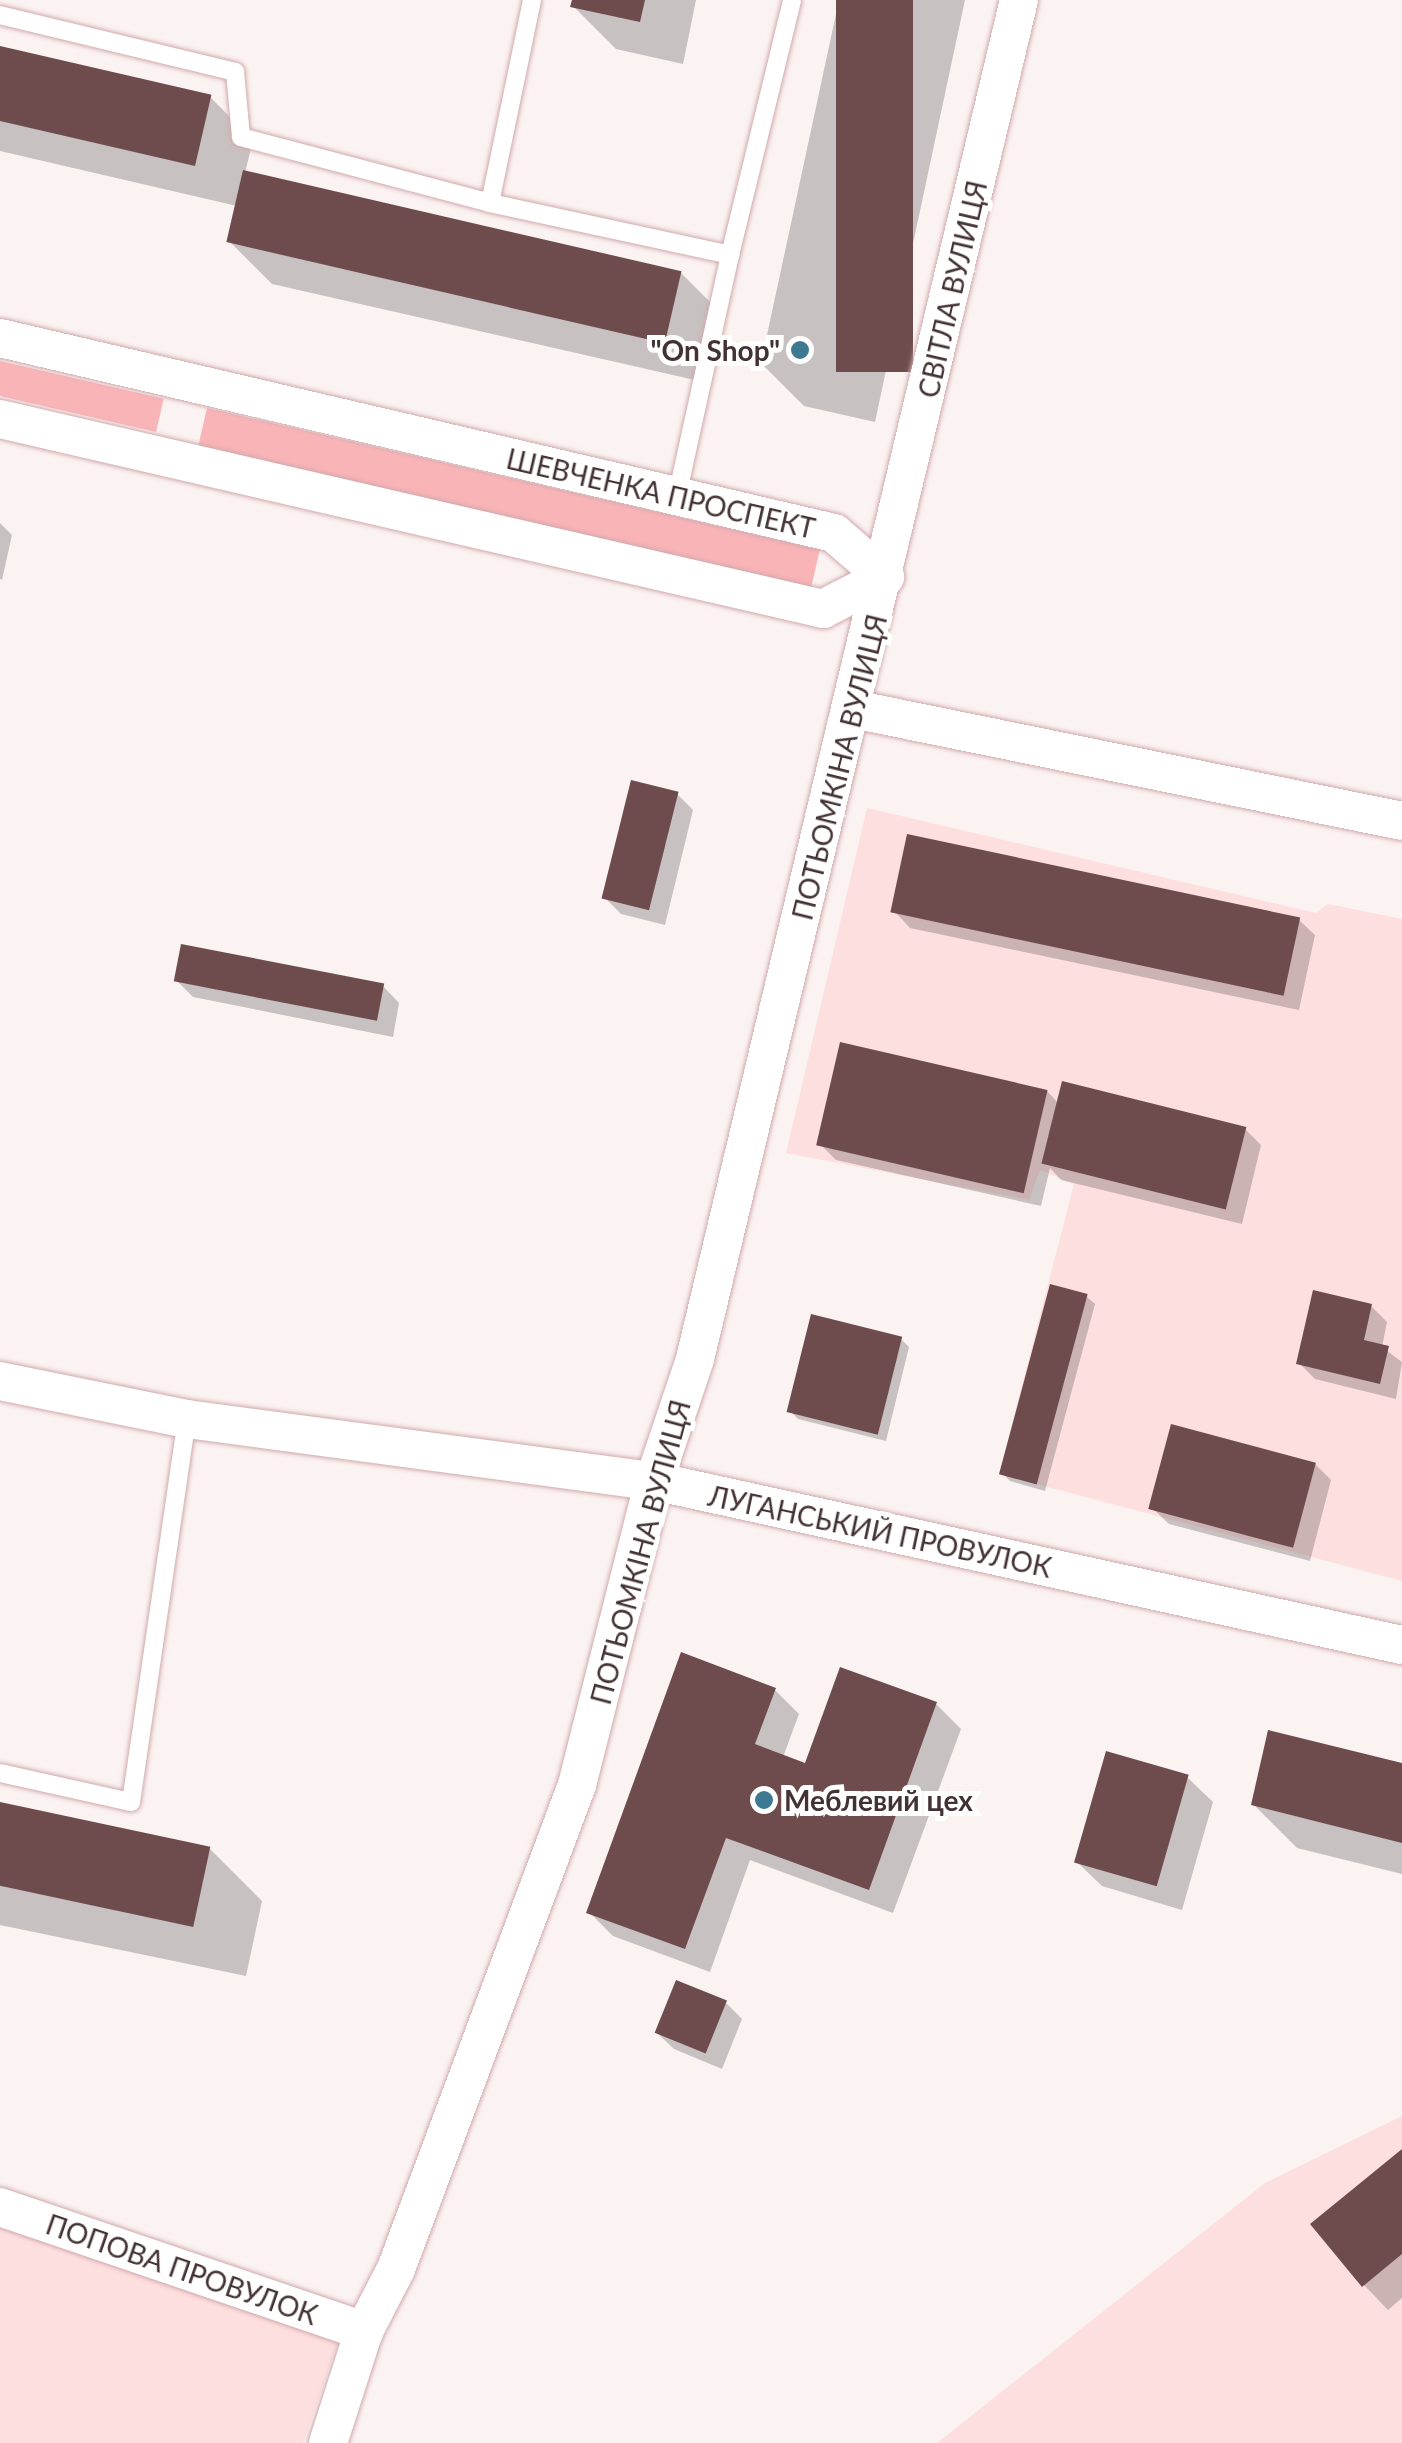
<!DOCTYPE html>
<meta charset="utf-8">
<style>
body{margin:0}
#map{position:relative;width:1402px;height:2443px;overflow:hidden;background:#fbf2f2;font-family:Lato,sans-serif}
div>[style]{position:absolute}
.built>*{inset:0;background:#fedfe0}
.green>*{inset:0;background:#f9b4b8;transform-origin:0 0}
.shadow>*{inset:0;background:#0003}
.building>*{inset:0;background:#6e4c4e;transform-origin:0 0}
.roads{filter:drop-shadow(0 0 2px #d1a9ab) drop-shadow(0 0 2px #d1a9ab)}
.service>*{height:18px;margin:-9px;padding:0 9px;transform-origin:9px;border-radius:9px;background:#fff}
.minor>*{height:38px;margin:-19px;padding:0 19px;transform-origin:19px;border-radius:19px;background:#fff}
.dots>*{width:28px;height:28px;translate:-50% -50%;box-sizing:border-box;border:5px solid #fff;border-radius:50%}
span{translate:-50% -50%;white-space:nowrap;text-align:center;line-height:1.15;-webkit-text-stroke:10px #fff;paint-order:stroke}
.street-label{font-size:28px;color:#433233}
.poi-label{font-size:28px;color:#433233;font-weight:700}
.right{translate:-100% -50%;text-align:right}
.left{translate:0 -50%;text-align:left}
</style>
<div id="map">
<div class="built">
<i style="clip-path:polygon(867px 808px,1316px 913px,1328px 904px,1402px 919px,1402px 1581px,999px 1474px,1074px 1184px,1040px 1170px,1029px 1200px,786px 1153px)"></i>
<i style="clip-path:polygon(1402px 2116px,1402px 2443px,937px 2443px,1265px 2183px)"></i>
<i style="clip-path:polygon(0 2219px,341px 2333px,303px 2443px,0 2443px)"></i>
</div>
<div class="green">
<i style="left:0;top:361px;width:168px;height:34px;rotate:13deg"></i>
<i style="left:207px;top:408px;width:629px;height:39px;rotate:13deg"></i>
</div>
<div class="shadow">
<i style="clip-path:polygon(575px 0,696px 0,683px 64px,616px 49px,573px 6px)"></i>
<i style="clip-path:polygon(839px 0,965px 0,875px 422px,804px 406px,761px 363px)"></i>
<i style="clip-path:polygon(0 49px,210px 97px,253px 140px,245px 173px,680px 272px,723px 315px,708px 383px,272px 284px,229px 241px,237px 206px,0 151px)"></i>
<i style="clip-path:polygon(0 523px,12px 535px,2px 580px,0 579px)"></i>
<i style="clip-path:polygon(677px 794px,693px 810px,665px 925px,621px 914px,605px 898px)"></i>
<i style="clip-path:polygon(894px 911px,1298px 919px,1315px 935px,1299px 1010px,910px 928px)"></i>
<i style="clip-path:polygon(176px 980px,383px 986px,399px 1003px,393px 1037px,193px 997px)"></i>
<i style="clip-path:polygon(1047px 1091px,1059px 1104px,1245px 1129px,1261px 1145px,1242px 1224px,1061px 1180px,1050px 1168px,1041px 1206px,836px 1160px,820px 1144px)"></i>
<i style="clip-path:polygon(1087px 1297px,1095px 1304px,1045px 1491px,1010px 1481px,1002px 1473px)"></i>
<i style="clip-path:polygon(1371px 1306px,1387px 1322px,1382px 1347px,1402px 1362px,1396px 1399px,1315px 1379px,1299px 1363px)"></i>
<i style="clip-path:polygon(901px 1339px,909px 1347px,886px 1441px,798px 1419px,790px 1411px)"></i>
<i style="clip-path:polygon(1315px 1464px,1331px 1480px,1310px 1561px,1169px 1524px,1152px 1508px)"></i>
<i style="clip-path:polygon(775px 1690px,799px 1714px,783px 1757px,806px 1766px,936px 1704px,961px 1729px,893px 1913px,750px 1860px,710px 1972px,613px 1936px,589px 1912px)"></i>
<i style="clip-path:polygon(1402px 1766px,1402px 1874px,1297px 1848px,1254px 1805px)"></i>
<i style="clip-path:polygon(1188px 1778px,1213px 1802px,1182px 1910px,1102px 1886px,1077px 1862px)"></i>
<i style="clip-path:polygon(0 1805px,209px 1848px,262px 1901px,246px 1976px,0 1925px)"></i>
<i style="clip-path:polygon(726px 2003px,742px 2019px,722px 2069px,674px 2049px,657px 2033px)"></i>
<i style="clip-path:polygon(1402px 2152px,1402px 2298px,1388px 2310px,1364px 2285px)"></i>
</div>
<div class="building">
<i style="clip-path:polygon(572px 0,645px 0,640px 22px,570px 7px)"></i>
<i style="left:836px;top:0;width:77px;height:372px"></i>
<i style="left:0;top:46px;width:217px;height:73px;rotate:13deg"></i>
<i style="left:243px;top:170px;width:450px;height:74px;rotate:13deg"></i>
<i style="left:631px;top:780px;width:49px;height:122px;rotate:14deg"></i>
<i style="left:907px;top:834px;width:402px;height:80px;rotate:12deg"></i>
<i style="left:181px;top:944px;width:207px;height:38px;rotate:11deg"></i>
<i style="left:840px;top:1042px;width:213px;height:106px;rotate:13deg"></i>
<i style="left:1062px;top:1081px;width:190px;height:85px;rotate:14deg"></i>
<i style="left:1050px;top:1284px;width:39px;height:197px;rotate:15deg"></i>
<i style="clip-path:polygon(1313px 1290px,1372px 1304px,1364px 1340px,1389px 1346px,1380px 1384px,1296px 1364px)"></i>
<i style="left:811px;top:1314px;width:94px;height:101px;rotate:14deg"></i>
<i style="left:1171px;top:1424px;width:150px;height:88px;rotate:15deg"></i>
<i style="clip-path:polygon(681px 1652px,776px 1688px,755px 1744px,805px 1763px,840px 1667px,937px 1702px,869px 1890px,726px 1838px,685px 1949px,586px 1913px)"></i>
<i style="clip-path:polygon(1268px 1730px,1402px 1763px,1402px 1843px,1251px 1805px)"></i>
<i style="left:1106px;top:1751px;width:86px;height:116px;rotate:16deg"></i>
<i style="left:0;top:1802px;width:215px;height:82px;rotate:12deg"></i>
<i style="left:676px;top:1980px;width:55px;height:57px;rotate:22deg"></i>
<i style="clip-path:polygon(1402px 2149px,1402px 2254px,1362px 2287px,1310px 2224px)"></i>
</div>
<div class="roads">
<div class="service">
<i style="left:0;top:15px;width:242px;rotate:13.6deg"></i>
<i style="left:235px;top:72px;width:65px;rotate:84.7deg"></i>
<i style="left:241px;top:137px;width:258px;rotate:14.8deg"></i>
<i style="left:490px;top:203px;width:246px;rotate:12.2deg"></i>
<i style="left:730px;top:255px;width:247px;rotate:102.4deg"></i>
<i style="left:490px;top:203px;width:207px;rotate:-78.3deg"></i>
<i style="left:730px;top:255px;width:262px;rotate:-76.3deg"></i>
<i style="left:0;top:1773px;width:134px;rotate:12.5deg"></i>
<i style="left:131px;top:1802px;width:387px;rotate:-81.7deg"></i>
</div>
<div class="minor">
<i style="left:0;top:338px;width:856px;rotate:13.16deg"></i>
<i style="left:834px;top:533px;width:67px;rotate:40.8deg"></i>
<i style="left:0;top:419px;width:845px;rotate:13deg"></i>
<i style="left:823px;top:609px;width:70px;rotate:-27.3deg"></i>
<i style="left:853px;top:709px;width:560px;rotate:11.53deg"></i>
<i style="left:0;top:1381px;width:191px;rotate:11.5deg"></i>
<i style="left:187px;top:1419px;width:471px;rotate:7.6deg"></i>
<i style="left:654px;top:1481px;width:766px;rotate:12.37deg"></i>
<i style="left:0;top:2207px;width:385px;rotate:18.8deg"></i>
<i style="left:328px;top:2443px;width:118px;rotate:-72.2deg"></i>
<i style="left:364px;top:2331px;width:70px;rotate:-62.7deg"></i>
<i style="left:396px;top:2269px;width:517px;rotate:-69.5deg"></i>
<i style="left:577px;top:1785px;width:314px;rotate:-75.8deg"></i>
<i style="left:654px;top:1481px;width:129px;rotate:-71.4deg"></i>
<i style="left:695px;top:1359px;width:1397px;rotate:-76.59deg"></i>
</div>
</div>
<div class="dots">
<i style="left:800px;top:350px;background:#3d7a91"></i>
<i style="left:764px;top:1800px;background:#3d7a91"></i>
</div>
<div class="street-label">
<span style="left:952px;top:289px;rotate:-77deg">СВІТЛА ВУЛИЦЯ</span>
<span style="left:661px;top:493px;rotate:13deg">ШЕВЧЕНКА ПРОСПЕКТ</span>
<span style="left:839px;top:767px;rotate:-76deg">ПОТЬОМКІНА ВУЛИЦЯ</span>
<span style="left:880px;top:1531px;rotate:12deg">ЛУГАНСЬКИЙ ПРОВУЛОК</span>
<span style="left:640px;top:1552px;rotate:-75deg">ПОТЬОМКІНА ВУЛИЦЯ</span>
<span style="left:182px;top:2269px;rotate:19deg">ПОПОВА ПРОВУЛОК</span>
</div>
<div class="poi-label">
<span class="right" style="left:780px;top:350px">"On Shop"</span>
<span class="left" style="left:784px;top:1800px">Меблевий цех</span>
</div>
</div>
